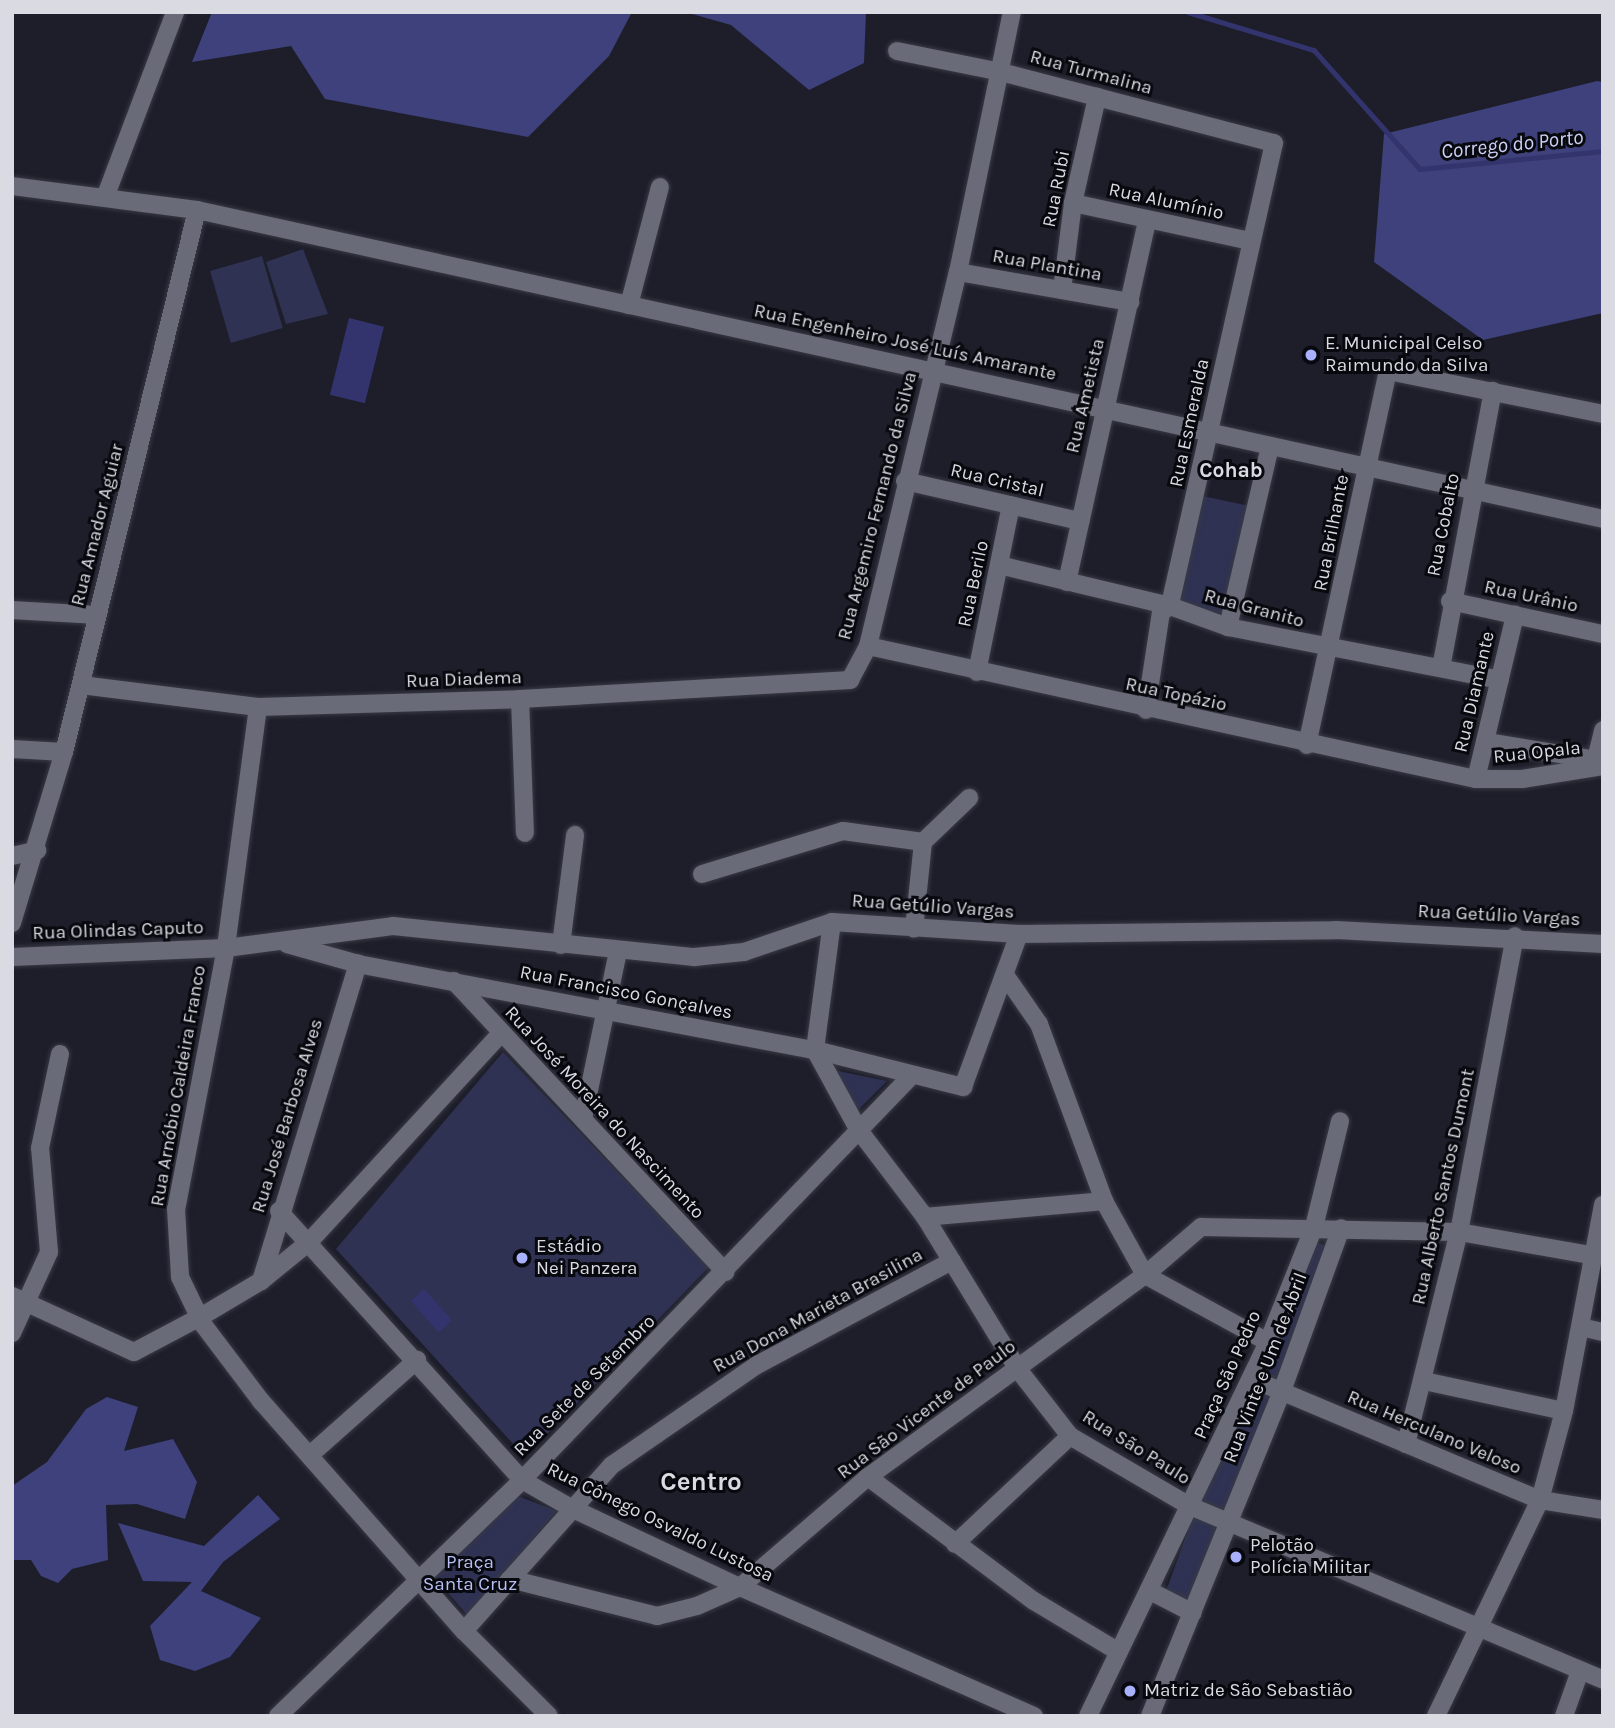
<!DOCTYPE html>
<meta charset="utf-8">
<style>
body{margin:0}
#map{position:relative;width:1615px;height:1728px;overflow:hidden;background:#1d1e2a;font-family:Karla,sans-serif}
div>[style]{position:absolute}
.green>*{inset:0;background:#2f3253;transform-origin:0 0}
.forest>*{inset:0;background:#3e417b}
.water>*{inset:0;background:#33346d;transform-origin:0 0}
.stream>*{height:4.5px;margin:-2.25px;padding:0 2.25px;transform-origin:2.25px;border-radius:2.25px;background:#33346d}
.roads{filter:drop-shadow(0 0 2px #393a44) drop-shadow(0 0 2px #393a44)}
.minor>*{height:18px;margin:-9px;padding:0 9px;transform-origin:9px;border-radius:9px;background:#696b79}
.dots>*{width:19px;height:19px;translate:-50% -50%;box-sizing:border-box;border:4px solid #08090e;border-radius:50%}
span{translate:-50% -50%;white-space:nowrap;text-align:center;line-height:1.15;-webkit-text-stroke:6px #08090e;paint-order:stroke}
.street-label{font-size:19px;color:#d9dae2}
.poi-label{font-size:19px;color:#d9dae2}
.left{translate:0 -50%;text-align:left}
.park-label{font-size:19px;color:#b8bff4}
.water-label{font-size:21px;color:#ccd0f5;font-style:italic}
.neighbourhood-label{font-size:21px;color:#d9dae2;font-weight:700}
.district-label{font-size:26px;color:#d9dae2;font-weight:700}
.frame{position:absolute;inset:0;border:14px solid #d9dae2;pointer-events:none}
</style>
<div id="map">
<div class="green">
<i style="clip-path:polygon(303px 249px,328px 314px,286px 324px,266px 262px)"></i>
<i style="left:262px;top:256px;width:75px;height:54px;rotate:74deg"></i>
<i style="left:1198px;top:495px;width:55px;height:111px;rotate:12deg"></i>
<i style="clip-path:polygon(503px 1052px,709px 1267px,525px 1457px,336px 1249px)"></i>
<i style="clip-path:polygon(828px 1069px,887px 1081px,855px 1113px)"></i>
<i style="left:1312px;top:1241px;width:19px;height:144px;rotate:18deg"></i>
<i style="clip-path:polygon(1252px 1386px,1274px 1396px,1226px 1511px,1200px 1500px)"></i>
<i style="clip-path:polygon(515px 1495px,557px 1511px,468px 1616px,431px 1573px)"></i>
<i style="left:1193px;top:1517px;width:29px;height:79px;rotate:20deg"></i>
</div>
<div class="forest">
<i style="clip-path:polygon(212px 12px,632px 12px,609px 56px,528px 137px,325px 99px,291px 46px,192px 62px)"></i>
<i style="clip-path:polygon(685px 12px,866px 12px,864px 63px,809px 90px,731px 25px)"></i>
<i style="clip-path:polygon(1597px 81px,1603px 82px,1603px 313px,1483px 340px,1374px 262px,1384px 134px)"></i>
<i style="clip-path:polygon(107px 1397px,138px 1407px,124px 1451px,173px 1439px,197px 1482px,185px 1519px,137px 1504px,106px 1505px,108px 1560px,72px 1569px,58px 1583px,41px 1576px,31px 1560px,12px 1560px,12px 1486px,47px 1462px,86px 1409px)"></i>
<i style="clip-path:polygon(258px 1495px,280px 1519px,223px 1562px,201px 1591px,261px 1618px,230px 1657px,195px 1671px,160px 1660px,150px 1626px,192px 1582px,143px 1581px,118px 1523px,204px 1546px)"></i>
</div>
<div class="water">
<i style="left:349px;top:318px;width:36px;height:79px;rotate:14deg"></i>
<i style="left:424px;top:1289px;width:42px;height:18px;rotate:48deg"></i>
</div>
<div class="stream">
<i style="left:1188px;top:12px;width:132px;rotate:16.8deg"></i>
<i style="left:1314px;top:50px;width:159px;rotate:48.3deg"></i>
<i style="left:1420px;top:169px;width:184px;rotate:-5.6deg"></i>
</div>
<div class="roads">
<div class="minor">
<i style="left:897px;top:51px;width:106px;rotate:11.4deg"></i>
<i style="left:1001px;top:72px;width:282px;rotate:14.6deg"></i>
<i style="left:1274px;top:143px;width:475px;rotate:102.7deg"></i>
<i style="left:1170px;top:606px;width:11px;rotate:146deg"></i>
<i style="left:1161px;top:612px;width:99px;rotate:98.7deg"></i>
<i style="left:12px;top:186px;width:187px;rotate:7.4deg"></i>
<i style="left:197px;top:210px;width:1440px;rotate:12.39deg"></i>
<i style="left:106px;top:195px;width:196px;rotate:-69.3deg"></i>
<i style="left:1073px;top:203px;width:181px;rotate:12.1deg"></i>
<i style="left:958px;top:272px;width:175px;rotate:9.9deg"></i>
<i style="left:1062px;top:290px;width:88px;rotate:-82.8deg"></i>
<i style="left:1073px;top:203px;width:109px;rotate:-77.2deg"></i>
<i style="left:629px;top:305px;width:122px;rotate:-75.3deg"></i>
<i style="left:905px;top:481px;width:180px;rotate:12.9deg"></i>
<i style="left:999px;top:565px;width:176px;rotate:13.5deg"></i>
<i style="left:1170px;top:606px;width:62px;rotate:19.9deg"></i>
<i style="left:1228px;top:627px;width:277px;rotate:11deg"></i>
<i style="left:1067px;top:582px;width:371px;rotate:-77.5deg"></i>
<i style="left:1450px;top:601px;width:157px;rotate:12.2deg"></i>
<i style="left:12px;top:610px;width:85px;rotate:3.4deg"></i>
<i style="left:1228px;top:627px;width:185px;rotate:-76.9deg"></i>
<i style="left:868px;top:646px;width:622px;rotate:12.34deg"></i>
<i style="left:1476px;top:779px;width:46px"></i>
<i style="left:1522px;top:779px;width:82px;rotate:-9.1deg"></i>
<i style="left:1441px;top:668px;width:282px;rotate:-79.4deg"></i>
<i style="left:977px;top:672px;width:170px;rotate:-78.5deg"></i>
<i style="left:81px;top:685px;width:178px;rotate:7.1deg"></i>
<i style="left:258px;top:707px;width:262px;rotate:-1.7deg"></i>
<i style="left:520px;top:699px;width:331px;rotate:-3.3deg"></i>
<i style="left:850px;top:680px;width:38px;rotate:-62deg"></i>
<i style="left:868px;top:646px;width:385px;rotate:-76.5deg"></i>
<i style="left:958px;top:272px;width:266px;rotate:-78.3deg"></i>
<i style="left:520px;top:699px;width:134px;rotate:87.9deg"></i>
<i style="left:258px;top:707px;width:243px;rotate:97.6deg"></i>
<i style="left:226px;top:948px;width:266px;rotate:100.8deg"></i>
<i style="left:176px;top:1209px;width:68px;rotate:86.6deg"></i>
<i style="left:180px;top:1277px;width:51px;rotate:64.4deg"></i>
<i style="left:202px;top:1323px;width:98px;rotate:52.9deg"></i>
<i style="left:261px;top:1401px;width:307px;rotate:48.6deg"></i>
<i style="left:464px;top:1631px;width:120px;rotate:45deg"></i>
<i style="left:1487px;top:742px;width:110px;rotate:9.4deg"></i>
<i style="left:1307px;top:745px;width:383px;rotate:-77.8deg"></i>
<i style="left:1388px;top:371px;width:219px;rotate:11.3deg"></i>
<i style="left:12px;top:749px;width:52px;rotate:3.3deg"></i>
<i style="left:1594px;top:767px;width:38px;rotate:-76deg"></i>
<i style="left:1476px;top:779px;width:169px;rotate:-76.6deg"></i>
<i style="left:923px;top:842px;width:64px;rotate:-43.7deg"></i>
<i style="left:12px;top:856px;width:26px;rotate:-13deg"></i>
<i style="left:702px;top:874px;width:147px;rotate:-17deg"></i>
<i style="left:843px;top:831px;width:81px;rotate:7.8deg"></i>
<i style="left:923px;top:842px;width:87px;rotate:95.9deg"></i>
<i style="left:832px;top:922px;width:129px;rotate:97.6deg"></i>
<i style="left:815px;top:1050px;width:90px;rotate:61.4deg"></i>
<i style="left:858px;top:1129px;width:111px;rotate:52.7deg"></i>
<i style="left:925px;top:1217px;width:177px;rotate:58.6deg"></i>
<i style="left:1017px;top:1368px;width:86px;rotate:52.1deg"></i>
<i style="left:1070px;top:1436px;width:139px;rotate:30.3deg"></i>
<i style="left:1190px;top:1506px;width:448px;rotate:22.8deg"></i>
<i style="left:12px;top:923px;width:179px;rotate:-73.1deg"></i>
<i style="left:64px;top:752px;width:558px;rotate:-76.21deg"></i>
<i style="left:287px;top:944px;width:74px;rotate:15.7deg"></i>
<i style="left:358px;top:964px;width:465px;rotate:10.7deg"></i>
<i style="left:815px;top:1050px;width:153px;rotate:14deg"></i>
<i style="left:963px;top:1087px;width:163px;rotate:-69.9deg"></i>
<i style="left:561px;top:945px;width:111px;rotate:-82.7deg"></i>
<i style="left:12px;top:957px;width:214px;rotate:-2.4deg"></i>
<i style="left:226px;top:948px;width:168px;rotate:-7.5deg"></i>
<i style="left:393px;top:926px;width:303px;rotate:5.9deg"></i>
<i style="left:694px;top:957px;width:50px;rotate:-5.7deg"></i>
<i style="left:744px;top:952px;width:93px;rotate:-18.8deg"></i>
<i style="left:832px;top:922px;width:187px;rotate:3.7deg"></i>
<i style="left:1019px;top:934px;width:317px;rotate:-0.7deg"></i>
<i style="left:1336px;top:930px;width:267px;rotate:3deg"></i>
<i style="left:1005px;top:975px;width:60px;rotate:55.2deg"></i>
<i style="left:1039px;top:1024px;width:189px;rotate:69.8deg"></i>
<i style="left:1104px;top:1201px;width:85px;rotate:61deg"></i>
<i style="left:1145px;top:1275px;width:140px;rotate:28.6deg"></i>
<i style="left:454px;top:981px;width:398px;rotate:47deg"></i>
<i style="left:583px;top:1119px;width:172px;rotate:-78.2deg"></i>
<i style="left:279px;top:1211px;width:363px;rotate:47.9deg"></i>
<i style="left:522px;top:1480px;width:56px;rotate:29.7deg"></i>
<i style="left:571px;top:1508px;width:187px;rotate:25.1deg"></i>
<i style="left:740px;top:1587px;width:321px;rotate:23.7deg"></i>
<i style="left:925px;top:1217px;width:180px;rotate:-5.1deg"></i>
<i style="left:261px;top:1281px;width:332px;rotate:-73deg"></i>
<i style="left:12px;top:1296px;width:134px;rotate:24.7deg"></i>
<i style="left:134px;top:1352px;width:77px;rotate:-27.9deg"></i>
<i style="left:202px;top:1316px;width:69px;rotate:-30.7deg"></i>
<i style="left:261px;top:1281px;width:62px;rotate:-39.1deg"></i>
<i style="left:309px;top:1242px;width:284px;rotate:-47.4deg"></i>
<i style="left:1581px;top:1327px;width:23px;rotate:13deg"></i>
<i style="left:12px;top:1333px;width:89px;rotate:-65.4deg"></i>
<i style="left:49px;top:1252px;width:104px;rotate:-94.9deg"></i>
<i style="left:40px;top:1148px;width:96px;rotate:-78deg"></i>
<i style="left:1252px;top:1379px;width:312px;rotate:22.8deg"></i>
<i style="left:1540px;top:1500px;width:64px;rotate:9deg"></i>
<i style="left:1424px;top:1381px;width:143px;rotate:12.1deg"></i>
<i style="left:1406px;top:1444px;width:219px;rotate:-76deg"></i>
<i style="left:1459px;top:1232px;width:301px;rotate:-79.3deg"></i>
<i style="left:311px;top:1454px;width:142px;rotate:-41.6deg"></i>
<i style="left:868px;top:1477px;width:207px;rotate:36.8deg"></i>
<i style="left:1034px;top:1601px;width:99px;rotate:31deg"></i>
<i style="left:955px;top:1544px;width:158px;rotate:-43.2deg"></i>
<i style="left:510px;top:1579px;width:152px;rotate:14.1deg"></i>
<i style="left:657px;top:1616px;width:41px;rotate:-14deg"></i>
<i style="left:697px;top:1606px;width:47px;rotate:-23.8deg"></i>
<i style="left:740px;top:1587px;width:169px;rotate:-40.7deg"></i>
<i style="left:868px;top:1477px;width:343px;rotate:-36.1deg"></i>
<i style="left:1145px;top:1275px;width:74px;rotate:-40.6deg"></i>
<i style="left:1201px;top:1227px;width:258px;rotate:1.1deg"></i>
<i style="left:1459px;top:1232px;width:134px;rotate:9.9deg"></i>
<i style="left:1150px;top:1591px;width:48px;rotate:27.1deg"></i>
<i style="left:464px;top:1631px;width:222px;rotate:-48.3deg"></i>
<i style="left:612px;top:1465px;width:176px;rotate:-34.6deg"></i>
<i style="left:757px;top:1365px;width:221px;rotate:-28.1deg"></i>
<i style="left:278px;top:1716px;width:339px;rotate:-44deg"></i>
<i style="left:522px;top:1480px;width:562px;rotate:-46.08deg"></i>
<i style="left:1088px;top:1716px;width:415px;rotate:-64.3deg"></i>
<i style="left:1268px;top:1342px;width:124px;rotate:-68.2deg"></i>
<i style="left:1314px;top:1227px;width:109px;rotate:-76.2deg"></i>
<i style="left:1150px;top:1716px;width:351px;rotate:-67.9deg"></i>
<i style="left:1282px;top:1391px;width:173px;rotate:-70.1deg"></i>
<i style="left:1436px;top:1716px;width:240px;rotate:-64.3deg"></i>
<i style="left:1540px;top:1500px;width:92px;rotate:-74.9deg"></i>
<i style="left:1564px;top:1411px;width:210px;rotate:-79.3deg"></i>
<i style="left:1564px;top:1716px;width:48px;rotate:-70.4deg"></i>
</div>
</div>
<div class="dots">
<i style="left:1311px;top:355px;background:#a9b0fc"></i>
<i style="left:522px;top:1258px;background:#a9b0fc"></i>
<i style="left:1236px;top:1557px;background:#a9b0fc"></i>
<i style="left:1130px;top:1691px;background:#a9b0fc"></i>
</div>
<div class="street-label">
<span style="left:1091px;top:73px;rotate:15deg">Rua Turmalina</span>
<span style="left:1057px;top:189px;rotate:-79deg">Rua Rubi</span>
<span style="left:1166px;top:202px;rotate:12deg">Rua Alumínio</span>
<span style="left:1047px;top:266px;rotate:10deg">Rua Plantina</span>
<span style="left:905px;top:343px;rotate:12deg">Rua Engenheiro José Luís Amarante</span>
<span style="left:1086px;top:396px;rotate:-77deg">Rua Ametista</span>
<span style="left:1190px;top:423px;rotate:-78deg">Rua Esmeralda</span>
<span style="left:997px;top:481px;rotate:13deg">Rua Cristal</span>
<span style="left:878px;top:506px;rotate:-76deg">Rua Argemiro Fernando da Silva</span>
<span style="left:98px;top:525px;rotate:-76deg">Rua Amador Aguiar</span>
<span style="left:1444px;top:525px;rotate:-79deg">Rua Cobalto</span>
<span style="left:1332px;top:533px;rotate:-79deg">Rua Brilhante</span>
<span style="left:974px;top:584px;rotate:-78deg">Rua Berilo</span>
<span style="left:1531px;top:597px;rotate:12deg">Rua Urânio</span>
<span style="left:1254px;top:609px;rotate:15deg">Rua Granito</span>
<span style="left:464px;top:680px;rotate:-2deg">Rua Diadema</span>
<span style="left:1475px;top:692px;rotate:-77deg">Rua Diamante</span>
<span style="left:1176px;top:695px;rotate:12deg">Rua Topázio</span>
<span style="left:1537px;top:753px;rotate:-6deg">Rua Opala</span>
<span style="left:933px;top:907px;rotate:4deg">Rua Getúlio Vargas</span>
<span style="left:1499px;top:916px;rotate:3deg">Rua Getúlio Vargas</span>
<span style="left:118px;top:931px;rotate:-2deg">Rua Olindas Caputo</span>
<span style="left:626px;top:993px;rotate:11deg">Rua Francisco Gonçalves</span>
<span style="left:179px;top:1086px;rotate:-80deg">Rua Arnóbio Caldeira Franco</span>
<span style="left:604px;top:1113px;rotate:47deg">Rua José Moreira do Nascimento</span>
<span style="left:288px;top:1116px;rotate:-73deg">Rua José Barbosa Alves</span>
<span style="left:1444px;top:1187px;rotate:-78deg">Rua Alberto Santos Dumont</span>
<span style="left:818px;top:1311px;rotate:-29deg">Rua Dona Marieta Brasilina</span>
<span style="left:1266px;top:1368px;rotate:-69deg">Rua Vinte e Um de Abril</span>
<span style="left:1228px;top:1375px;rotate:-66deg">Praça São Pedro</span>
<span style="left:585px;top:1386px;rotate:-45deg">Rua Sete de Setembro</span>
<span style="left:927px;top:1410px;rotate:-37deg">Rua São Vicente de Paulo</span>
<span style="left:1434px;top:1433px;rotate:23deg">Rua Herculano Veloso</span>
<span style="left:1136px;top:1448px;rotate:32deg">Rua São Paulo</span>
<span style="left:660px;top:1523px;rotate:26deg">Rua Cônego Osvaldo Lustosa</span>
</div>
<div class="poi-label">
<span class="left" style="left:1325px;top:355px">E. Municipal Celso<br>Raimundo da Silva</span>
<span class="left" style="left:536px;top:1258px">Estádio<br>Nei Panzera</span>
<span class="left" style="left:1250px;top:1557px">Pelotão<br>Polícia Militar</span>
<span class="left" style="left:1144px;top:1691px">Matriz de São Sebastião</span>
</div>
<div class="park-label">
<span style="left:470px;top:1574px">Praça<br>Santa Cruz</span>
</div>
<div class="water-label">
<span style="left:1512px;top:144px;rotate:-6deg">Corrego do Porto</span>
</div>
<div class="neighbourhood-label">
<span style="left:1231px;top:470px">Cohab</span>
</div>
<div class="district-label">
<span style="left:701px;top:1482px">Centro</span>
</div>
<div class="frame"></div>
</div>
